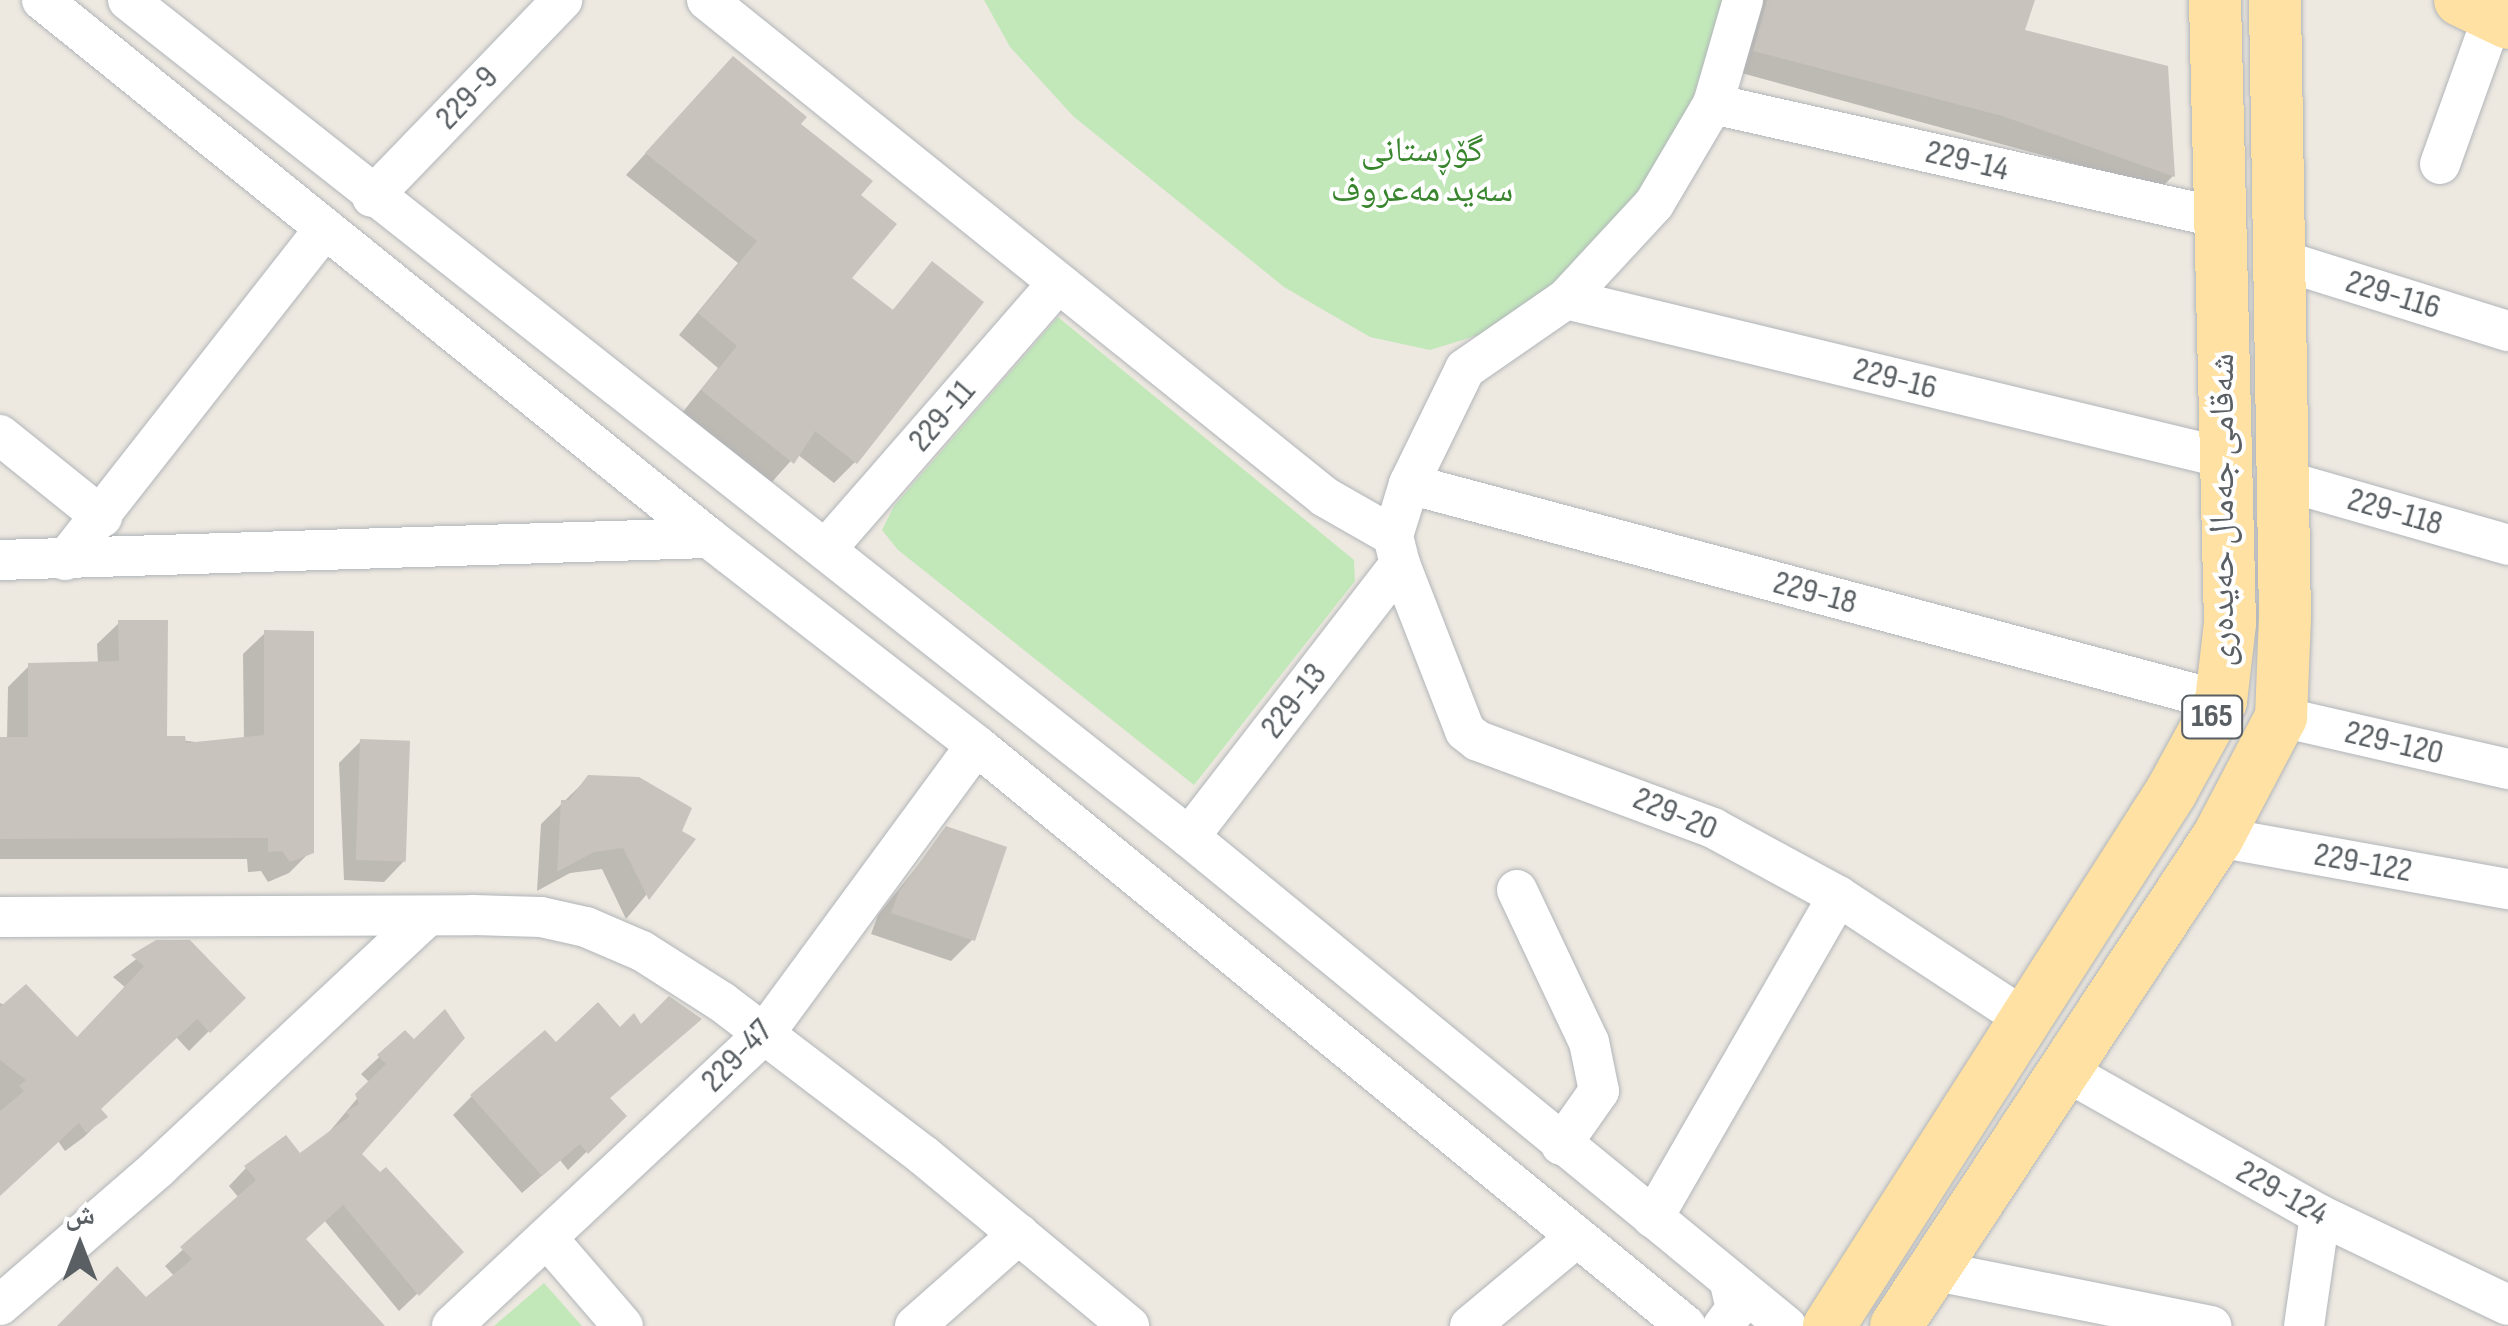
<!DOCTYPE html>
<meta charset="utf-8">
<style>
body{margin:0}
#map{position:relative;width:2508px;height:1326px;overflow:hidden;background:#ede8e0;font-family:"Sofia Sans Condensed","Noto Naskh Arabic",sans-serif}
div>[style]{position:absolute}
.green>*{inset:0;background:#c2e8ba}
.shadow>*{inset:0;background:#0003}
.building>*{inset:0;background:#c8c3bd;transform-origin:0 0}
.roads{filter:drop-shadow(0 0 2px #b1b5b9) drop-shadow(0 0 2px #b1b5b9)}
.minor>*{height:40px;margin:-20px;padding:0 20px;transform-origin:20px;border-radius:20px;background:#fff}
.major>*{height:52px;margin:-26px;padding:0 26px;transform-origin:26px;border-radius:26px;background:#ffe1a3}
span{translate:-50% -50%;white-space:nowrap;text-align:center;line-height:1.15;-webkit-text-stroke:8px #fff;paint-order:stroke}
.shield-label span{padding:2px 8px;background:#fff;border:2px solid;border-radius:8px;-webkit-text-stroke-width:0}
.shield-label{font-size:32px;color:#595f63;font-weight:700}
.street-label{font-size:35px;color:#595f63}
.park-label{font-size:35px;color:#38852e}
.north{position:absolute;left:30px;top:1196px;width:100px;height:100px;-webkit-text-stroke:8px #fff;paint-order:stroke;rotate:0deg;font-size:28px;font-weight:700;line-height:40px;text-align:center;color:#595f63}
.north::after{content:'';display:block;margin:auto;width:35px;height:45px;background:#595f63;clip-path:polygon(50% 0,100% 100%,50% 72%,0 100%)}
</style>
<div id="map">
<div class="green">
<i style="clip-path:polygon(984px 0,1724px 0,1692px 101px,1637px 197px,1577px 265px,1495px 330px,1430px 350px,1370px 337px,1284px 287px,1073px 116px,1010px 47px)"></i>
<i style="clip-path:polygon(1058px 317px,1354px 560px,1355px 581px,1194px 785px,898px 550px,882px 530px,894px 506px)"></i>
<i style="clip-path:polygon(544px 1283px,582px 1326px,494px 1326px)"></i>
</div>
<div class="shadow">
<i style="clip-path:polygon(1754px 0,2032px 0,2022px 32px,2166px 68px,2173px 176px,2153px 196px,2080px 172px,2082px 166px,1734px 71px)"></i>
<i style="clip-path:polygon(712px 80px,797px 124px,858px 195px,849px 279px,891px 312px,932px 265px,855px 462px,834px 483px,797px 454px,771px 483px,682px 413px,718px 368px,679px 335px,738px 263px,626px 175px)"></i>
<i style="clip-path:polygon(119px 623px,164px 738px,219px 745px,244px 741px,243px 654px,265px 633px,311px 851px,289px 873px,268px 882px,261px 871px,248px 872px,247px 859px,0 859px,0 740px,7px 740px,8px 687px,29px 666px,98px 664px,97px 644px)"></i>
<i style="clip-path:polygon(361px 741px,405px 860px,384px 882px,344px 880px,339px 763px)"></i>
<i style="clip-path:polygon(589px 777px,692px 840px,626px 919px,602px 869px,570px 873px,537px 891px,541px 824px)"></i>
<i style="clip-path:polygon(947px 829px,972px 940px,951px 961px,871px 934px,878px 915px)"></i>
<i style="clip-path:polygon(157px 943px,242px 998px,189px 1051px,176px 1037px,98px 1110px,104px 1117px,84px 1137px,65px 1151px,58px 1141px,0 1193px,0 1003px,76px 1040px,126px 988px,113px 977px)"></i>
<i style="clip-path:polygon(404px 1034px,359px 1154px,461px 1252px,399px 1311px,324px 1220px,303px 1240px,368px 1326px,61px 1326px,146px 1300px,175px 1277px,165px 1266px,239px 1198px,229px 1186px,246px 1168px,300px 1156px,330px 1131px,370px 1083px,361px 1074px)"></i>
<i style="clip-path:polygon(472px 1096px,623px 1116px,568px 1170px,560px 1160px,522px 1193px,453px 1115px)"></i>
</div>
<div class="building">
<i style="clip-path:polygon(1767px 0,2035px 0,2025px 30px,2168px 66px,2175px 177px,2002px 116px,1753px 51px)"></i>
<i style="clip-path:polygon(733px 56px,807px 117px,801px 124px,873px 181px,861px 195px,897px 224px,852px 278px,893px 310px,932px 261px,984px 302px,857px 464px,815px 431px,794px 464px,701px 390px,737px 346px,698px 313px,757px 241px,645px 153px)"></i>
<i style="clip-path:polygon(118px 620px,168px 620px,167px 736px,185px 736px,186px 743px,264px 735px,264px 630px,314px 631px,314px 853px,290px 862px,282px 851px,268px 852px,268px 838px,0 839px,0 737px,28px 737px,28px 663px,119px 661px)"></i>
<i style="left:360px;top:739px;width:50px;height:121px;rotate:2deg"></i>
<i style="clip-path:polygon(588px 775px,639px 777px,692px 808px,682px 831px,696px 839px,649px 900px,623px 848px,594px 852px,557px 872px,561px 800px,569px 800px)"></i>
<i style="clip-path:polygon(946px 826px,1007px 847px,975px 941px,891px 913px,899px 891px)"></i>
<i style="clip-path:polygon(156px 940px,190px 940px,246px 998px,210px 1033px,197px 1019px,101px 1109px,108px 1117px,86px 1133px,79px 1123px,0 1196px,0 1111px,24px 1091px,19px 1086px,26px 1080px,0 1060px,0 1007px,26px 984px,77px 1037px,144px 966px,131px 955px)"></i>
<i style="clip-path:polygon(669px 996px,702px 1019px,610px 1098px,627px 1116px,588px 1154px,580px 1144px,542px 1176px,470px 1095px,545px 1030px,556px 1042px,598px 1002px,620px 1027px,634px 1013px,641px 1024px)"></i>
<i style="clip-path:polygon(445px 1009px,465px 1038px,362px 1154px,380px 1172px,386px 1167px,464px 1252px,419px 1296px,343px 1205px,306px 1239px,385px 1326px,57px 1326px,117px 1266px,146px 1297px,192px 1259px,180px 1247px,256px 1180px,244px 1166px,286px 1135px,300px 1153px,350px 1116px,346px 1112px,359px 1104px,355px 1094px,386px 1064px,377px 1055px,405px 1030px,414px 1039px)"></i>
</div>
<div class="roads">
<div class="minor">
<i style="left:42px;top:0;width:857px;rotate:38.89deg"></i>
<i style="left:709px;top:538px;width:338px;rotate:37.8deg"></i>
<i style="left:976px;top:745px;width:917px;rotate:39.29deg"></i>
<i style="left:128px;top:0;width:1351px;rotate:38.27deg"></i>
<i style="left:1189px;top:837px;width:772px;rotate:39.32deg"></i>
<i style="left:707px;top:0;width:793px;rotate:38.81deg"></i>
<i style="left:1325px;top:497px;width:78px;rotate:29.8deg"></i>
<i style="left:1743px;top:0;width:108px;rotate:106.1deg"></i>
<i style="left:1713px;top:104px;width:116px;rotate:120.5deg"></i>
<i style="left:1654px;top:204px;width:129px;rotate:132.8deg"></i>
<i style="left:1566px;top:299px;width:123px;rotate:145.3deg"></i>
<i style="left:1465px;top:369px;width:128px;rotate:116deg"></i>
<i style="left:1409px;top:484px;width:54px;rotate:107.1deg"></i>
<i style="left:1393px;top:536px;width:29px;rotate:76deg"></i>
<i style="left:1400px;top:564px;width:179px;rotate:68.7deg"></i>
<i style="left:1465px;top:731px;width:16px;rotate:38deg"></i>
<i style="left:1478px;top:741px;width:251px;rotate:20.3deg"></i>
<i style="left:1713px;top:828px;width:142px;rotate:28.5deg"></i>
<i style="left:1838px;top:896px;width:222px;rotate:33.3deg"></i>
<i style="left:1713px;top:104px;width:521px;rotate:12.65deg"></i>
<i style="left:2440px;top:164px;width:157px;rotate:-70.3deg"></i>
<i style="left:372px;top:197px;width:274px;rotate:-46deg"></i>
<i style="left:2278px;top:259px;width:241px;rotate:17.4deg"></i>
<i style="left:1566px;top:299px;width:678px;rotate:13.56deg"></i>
<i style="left:0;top:435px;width:131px;rotate:38.8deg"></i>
<i style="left:2282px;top:480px;width:235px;rotate:16deg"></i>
<i style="left:1409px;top:484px;width:840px;rotate:14.96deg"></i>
<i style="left:826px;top:549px;width:353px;rotate:-48.9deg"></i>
<i style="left:0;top:560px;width:709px;rotate:-1.78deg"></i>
<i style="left:65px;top:560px;width:421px;rotate:-51.9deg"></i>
<i style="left:2281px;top:717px;width:233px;rotate:12.9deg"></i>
<i style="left:1189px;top:837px;width:345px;rotate:-52.3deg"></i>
<i style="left:2218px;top:837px;width:295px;rotate:10.2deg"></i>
<i style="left:1517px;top:890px;width:168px;rotate:64.7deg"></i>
<i style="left:1589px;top:1042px;width:50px;rotate:78.5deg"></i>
<i style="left:1599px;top:1091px;width:66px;rotate:125.1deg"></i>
<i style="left:0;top:917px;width:472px;rotate:-0.2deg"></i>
<i style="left:472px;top:915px;width:69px;rotate:1.7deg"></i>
<i style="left:541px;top:917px;width:46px;rotate:12.5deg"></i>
<i style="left:586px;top:927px;width:61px;rotate:23.2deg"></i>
<i style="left:642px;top:951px;width:95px;rotate:32.5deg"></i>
<i style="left:722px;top:1002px;width:253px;rotate:37.3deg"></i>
<i style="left:923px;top:1155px;width:268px;rotate:39.7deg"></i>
<i style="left:2062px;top:1069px;width:296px;rotate:29.5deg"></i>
<i style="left:2320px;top:1215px;width:208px;rotate:25.6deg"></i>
<i style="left:1653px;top:1218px;width:371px;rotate:-60.1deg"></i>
<i style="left:547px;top:1238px;width:116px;rotate:49.2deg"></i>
<i style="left:1931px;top:1270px;width:286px;rotate:11.3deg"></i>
<i style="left:0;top:1305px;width:209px;rotate:-40.9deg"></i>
<i style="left:158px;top:1168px;width:367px;rotate:-43.1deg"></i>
<i style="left:452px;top:1326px;width:427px;rotate:-43.1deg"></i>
<i style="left:764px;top:1034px;width:358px;rotate:-53.7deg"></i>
<i style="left:915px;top:1326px;width:139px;rotate:-41.5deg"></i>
<i style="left:1470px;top:1326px;width:139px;rotate:-39.8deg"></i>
<i style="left:1723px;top:1326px;width:21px;rotate:-53deg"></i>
<i style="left:1736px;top:1309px;width:27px;rotate:-103deg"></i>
<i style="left:2304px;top:1326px;width:112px;rotate:-81.8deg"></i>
</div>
<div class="major">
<i style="left:2460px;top:0;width:53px;rotate:25.6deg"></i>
<i style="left:1829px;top:1326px;width:634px;rotate:-57.36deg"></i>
<i style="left:2171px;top:792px;width:104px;rotate:-61.2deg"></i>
<i style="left:2221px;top:701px;width:79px;rotate:-83.4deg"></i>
<i style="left:2230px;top:623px;width:623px;rotate:-91.38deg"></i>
<i style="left:1896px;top:1326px;width:585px;rotate:-56.64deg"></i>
<i style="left:2218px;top:837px;width:136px;rotate:-62.3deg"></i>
<i style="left:2281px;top:717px;width:98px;rotate:-87.7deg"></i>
<i style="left:2285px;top:619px;width:619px;rotate:-90.93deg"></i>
</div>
</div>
<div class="shield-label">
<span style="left:2212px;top:717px">165</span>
</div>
<div class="street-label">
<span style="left:467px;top:98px;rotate:-46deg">229-9</span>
<span style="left:1967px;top:161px;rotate:13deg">229-14</span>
<span style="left:2393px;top:295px;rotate:17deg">229-116</span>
<span style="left:1895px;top:379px;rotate:14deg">229-16</span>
<span style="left:942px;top:416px;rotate:-49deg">229-11</span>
<span style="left:2223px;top:510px;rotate:-90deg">شەقامی جەمال حەیدەری</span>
<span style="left:2395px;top:512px;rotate:16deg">229-118</span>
<span style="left:1815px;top:593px;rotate:15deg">229-18</span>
<span style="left:1294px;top:701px;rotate:-52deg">229-13</span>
<span style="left:2394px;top:743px;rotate:13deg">229-120</span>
<span style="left:1675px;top:814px;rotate:23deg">229-20</span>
<span style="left:2363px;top:863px;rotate:10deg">229-122</span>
<span style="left:737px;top:1056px;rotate:-46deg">229-47</span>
<span style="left:2282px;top:1193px;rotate:29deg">229-124</span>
</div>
<div class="park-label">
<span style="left:1422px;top:171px">گۆڕستانی<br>سەید مەعروف</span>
</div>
<div class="north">ش</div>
</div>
